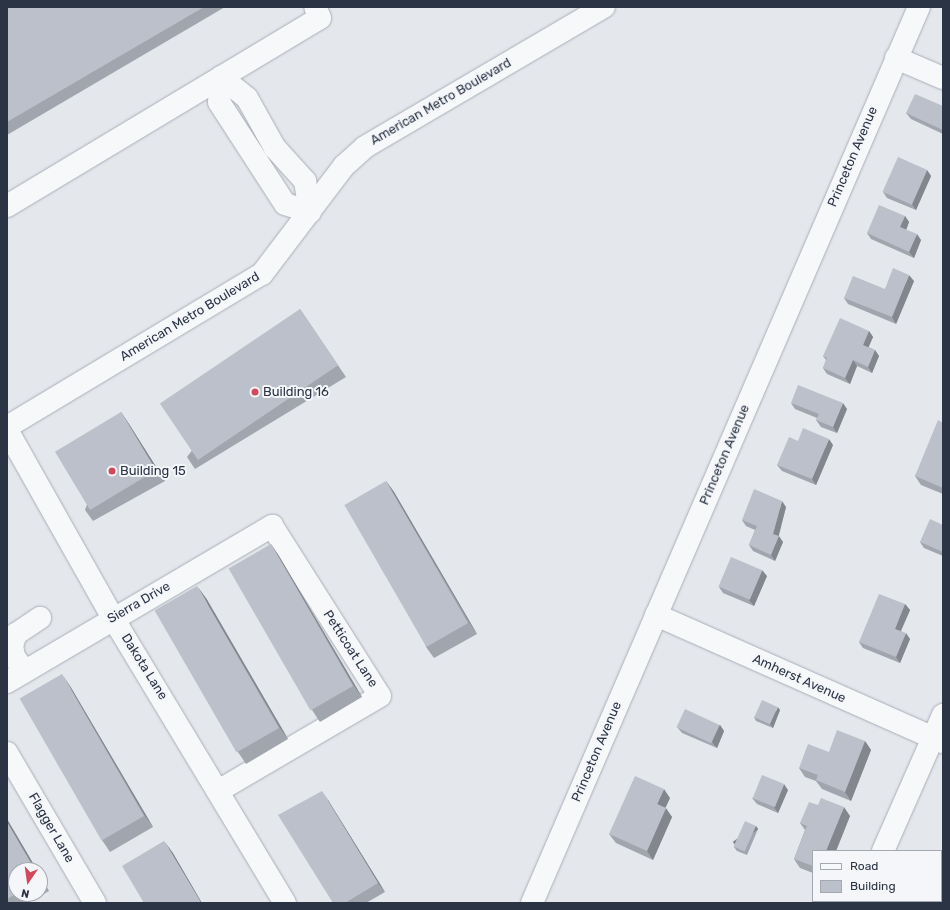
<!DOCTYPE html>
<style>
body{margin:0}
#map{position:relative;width:950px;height:910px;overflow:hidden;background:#e4e7ec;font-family:Rubik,sans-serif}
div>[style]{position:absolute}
.roads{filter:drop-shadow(0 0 1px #a9aeb7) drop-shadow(0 0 1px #a9aeb7)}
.minor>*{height:22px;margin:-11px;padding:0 11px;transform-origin:11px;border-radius:11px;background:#f7f8fa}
.wall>*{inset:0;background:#a1a5ae}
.shaded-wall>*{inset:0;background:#83868d;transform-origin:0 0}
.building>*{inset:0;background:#bbc0ca;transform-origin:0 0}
.dots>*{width:11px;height:11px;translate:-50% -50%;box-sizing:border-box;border:2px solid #f4f6f9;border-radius:50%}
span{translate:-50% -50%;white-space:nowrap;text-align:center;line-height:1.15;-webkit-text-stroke:4px #f4f6f9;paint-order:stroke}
.street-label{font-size:13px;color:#2b3445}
.poi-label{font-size:13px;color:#2b3445}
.left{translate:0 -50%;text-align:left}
.frame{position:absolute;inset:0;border:8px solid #2b3445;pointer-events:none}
.legend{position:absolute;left:812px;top:850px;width:130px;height:52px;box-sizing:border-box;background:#f4f6f9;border:1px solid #a4a8b1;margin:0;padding:5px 7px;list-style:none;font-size:12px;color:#2b3445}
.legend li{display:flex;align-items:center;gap:8px;height:20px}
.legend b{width:20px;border:1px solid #a4a8b1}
.north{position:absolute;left:8px;top:862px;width:40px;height:40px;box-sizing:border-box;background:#f4f6f9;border:1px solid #a4a8b1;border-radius:50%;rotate:193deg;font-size:11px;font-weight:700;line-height:16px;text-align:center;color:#2b3445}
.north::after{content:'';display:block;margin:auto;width:14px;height:18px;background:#d1495b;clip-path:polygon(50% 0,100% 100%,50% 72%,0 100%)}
</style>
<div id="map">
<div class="roads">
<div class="minor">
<i style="left:896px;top:58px;width:51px;rotate:23.1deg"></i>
<i style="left:221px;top:77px;width:33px;rotate:39deg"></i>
<i style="left:247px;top:98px;width:57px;rotate:60.8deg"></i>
<i style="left:275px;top:148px;width:45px;rotate:47.7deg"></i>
<i style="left:305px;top:181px;width:31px;rotate:81deg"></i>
<i style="left:310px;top:212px;width:26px;rotate:-162deg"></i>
<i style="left:285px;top:204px;width:121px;rotate:-122.9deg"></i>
<i style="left:219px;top:102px;width:25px;rotate:-85deg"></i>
<i style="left:7px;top:206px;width:365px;rotate:-31deg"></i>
<i style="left:320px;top:18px;width:12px;rotate:-114deg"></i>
<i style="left:7px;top:427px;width:297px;rotate:-31deg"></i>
<i style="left:262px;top:274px;width:136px;rotate:-52.8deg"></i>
<i style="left:344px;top:166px;width:28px;rotate:-42deg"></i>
<i style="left:365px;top:147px;width:277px;rotate:-30.4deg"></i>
<i style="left:7px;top:430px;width:216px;rotate:60.6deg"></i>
<i style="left:113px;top:618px;width:333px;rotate:58.9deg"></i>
<i style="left:656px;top:615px;width:314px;rotate:23.9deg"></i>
<i style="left:25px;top:671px;width:18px;rotate:-128deg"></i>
<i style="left:14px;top:657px;width:12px;rotate:-99deg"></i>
<i style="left:12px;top:645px;width:12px;rotate:-70deg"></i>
<i style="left:16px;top:634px;width:29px;rotate:-34deg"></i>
<i style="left:7px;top:682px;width:308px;rotate:-30.5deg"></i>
<i style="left:272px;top:526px;width:201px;rotate:57.6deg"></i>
<i style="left:380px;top:696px;width:186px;rotate:149.6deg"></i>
<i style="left:7px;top:753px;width:174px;rotate:59.6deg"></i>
<i style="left:883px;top:851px;width:149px;rotate:-66.2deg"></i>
<i style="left:532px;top:903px;width:976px;rotate:-66.64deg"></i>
<i style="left:861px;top:903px;width:2px;rotate:-90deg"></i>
</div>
</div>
<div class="wall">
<i style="clip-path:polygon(7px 7px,225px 7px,7px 135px)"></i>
<i style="clip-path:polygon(943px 106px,943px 134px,911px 119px,906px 113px)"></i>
<i style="clip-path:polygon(927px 170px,931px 176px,916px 210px,887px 198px,883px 192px)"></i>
<i style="clip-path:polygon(905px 216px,909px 222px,906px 230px,921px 240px,914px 258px,871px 239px,867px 233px)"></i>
<i style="clip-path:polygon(914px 281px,896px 324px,848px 304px,844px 298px,885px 289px)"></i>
<i style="clip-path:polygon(300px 309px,346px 377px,195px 469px,187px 457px)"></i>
<i style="clip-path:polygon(869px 331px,873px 337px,868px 347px,875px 350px,879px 356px,872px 373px,857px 366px,850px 384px,827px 374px,823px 368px,826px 360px,823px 356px)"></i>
<i style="clip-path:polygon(791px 403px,847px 409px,837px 433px,821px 427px,816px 420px,817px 418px,795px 409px)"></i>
<i style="clip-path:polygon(121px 412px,129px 424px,165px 481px,93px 521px,85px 510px)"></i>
<i style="clip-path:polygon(943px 423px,943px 494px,921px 485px,915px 476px)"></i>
<i style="clip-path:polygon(833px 445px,816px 485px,782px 471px,777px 465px)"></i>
<i style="clip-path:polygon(386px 481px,394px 492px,477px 634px,434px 658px,426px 647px)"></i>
<i style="clip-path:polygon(786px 507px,778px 536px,783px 542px,775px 561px,753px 551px,749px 545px,755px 530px,746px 526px,742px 520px)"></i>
<i style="clip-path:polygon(943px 525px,943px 556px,924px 548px,920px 542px)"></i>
<i style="clip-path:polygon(271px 544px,279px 556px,362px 697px,320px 722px,312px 710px)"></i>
<i style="clip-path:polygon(767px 576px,754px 606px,723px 593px,719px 587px)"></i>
<i style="clip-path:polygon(206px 598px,288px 739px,246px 764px,238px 752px)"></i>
<i style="clip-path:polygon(905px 604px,910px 610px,901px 631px,910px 639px,900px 663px,863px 648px,859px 642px)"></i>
<i style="clip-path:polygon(70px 686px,153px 827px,110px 852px,102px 840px)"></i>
<i style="clip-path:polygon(780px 710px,773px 728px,756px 721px,754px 717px)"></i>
<i style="clip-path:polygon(720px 725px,724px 731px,717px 748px,682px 733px,677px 727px)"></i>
<i style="clip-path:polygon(865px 741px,871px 750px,851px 801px,822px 789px,816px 781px,805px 777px,799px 768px,829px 752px)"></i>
<i style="clip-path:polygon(788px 790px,778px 813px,757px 804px,752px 798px)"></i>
<i style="clip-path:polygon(670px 798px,665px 808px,672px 817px,653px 860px,616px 843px,609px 834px)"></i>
<i style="clip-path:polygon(328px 800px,385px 892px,366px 903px,333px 903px)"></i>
<i style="clip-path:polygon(818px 805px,850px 816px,836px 851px,813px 851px,813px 873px,800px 868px,794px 859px,805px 830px,800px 823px)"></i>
<i style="clip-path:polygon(7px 819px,37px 870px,16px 870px,16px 894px,40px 894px,40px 876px,49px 891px,28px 903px,7px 903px)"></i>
<i style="clip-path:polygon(756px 826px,758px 829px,747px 855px,737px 851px,734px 847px)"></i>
</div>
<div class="shaded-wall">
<i style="clip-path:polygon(927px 170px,931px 176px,916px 210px,912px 204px)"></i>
<i style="clip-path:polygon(905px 216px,909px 222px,905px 233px,900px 227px)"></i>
<i style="clip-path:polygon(917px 234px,921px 240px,914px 258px,909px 252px)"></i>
<i style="clip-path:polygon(909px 275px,914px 281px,896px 324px,892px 317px)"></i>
<i style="clip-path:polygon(869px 331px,873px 337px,867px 351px,863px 345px)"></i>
<i style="clip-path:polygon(875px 350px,879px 356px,872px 373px,868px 367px)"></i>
<i style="clip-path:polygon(853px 360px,857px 366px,850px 384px,845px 378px)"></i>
<i style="clip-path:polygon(843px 403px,847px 409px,837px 433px,833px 427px)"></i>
<i style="clip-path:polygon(121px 412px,129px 424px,165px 481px,156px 470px)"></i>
<i style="clip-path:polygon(829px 439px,833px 445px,816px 485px,812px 479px)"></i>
<i style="clip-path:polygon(386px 481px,394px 492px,477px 634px,469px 622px)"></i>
<i style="clip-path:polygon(782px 501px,786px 507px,778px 539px,779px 536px,783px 542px,775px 561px,771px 555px,773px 534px)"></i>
<i style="clip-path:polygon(271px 544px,279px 556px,362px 697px,354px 686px)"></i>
<i style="clip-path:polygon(762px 570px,767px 576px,754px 606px,749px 600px)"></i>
<i style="clip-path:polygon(197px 586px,206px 598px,288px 739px,280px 728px)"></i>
<i style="clip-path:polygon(905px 604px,910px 610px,899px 635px,895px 629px)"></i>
<i style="clip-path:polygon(906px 633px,910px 639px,900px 663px,896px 657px)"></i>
<i style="clip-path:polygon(62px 674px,70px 686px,153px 827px,145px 816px)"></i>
<i style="clip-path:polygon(778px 707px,780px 710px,773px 728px,770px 724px)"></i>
<i style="clip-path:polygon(720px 725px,724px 731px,717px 748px,712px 742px)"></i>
<i style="clip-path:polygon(865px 741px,871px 750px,851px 801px,845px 792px)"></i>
<i style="clip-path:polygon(784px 784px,788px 790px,778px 813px,774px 807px)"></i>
<i style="clip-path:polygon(664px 789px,670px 798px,663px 813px,657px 804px)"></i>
<i style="clip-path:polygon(322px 791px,328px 800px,385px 892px,378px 883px)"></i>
<i style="clip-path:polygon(844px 807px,850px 816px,836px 851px,826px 851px)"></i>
<i style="clip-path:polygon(666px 808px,672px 817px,653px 860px,647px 851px)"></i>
<i style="clip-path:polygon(7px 819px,37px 870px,35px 870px,7px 822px)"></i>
<i style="left:756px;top:826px;width:4px;height:28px;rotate:56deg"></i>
<i style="clip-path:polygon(164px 841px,173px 853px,202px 903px,201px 903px)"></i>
<i style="clip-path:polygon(40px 876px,49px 891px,40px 878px)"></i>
</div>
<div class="building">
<i style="clip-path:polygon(7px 7px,204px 7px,7px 122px)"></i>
<i style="clip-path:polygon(915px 94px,943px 106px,943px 130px,906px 113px)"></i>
<i style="left:898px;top:157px;width:32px;height:38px;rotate:24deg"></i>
<i style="clip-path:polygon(879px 205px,905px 216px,900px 227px,917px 234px,909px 252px,867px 233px)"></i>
<i style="clip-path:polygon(893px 268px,909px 275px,892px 317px,844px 298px,853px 276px,885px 289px)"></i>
<i style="left:300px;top:309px;width:68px;height:169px;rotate:56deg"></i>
<i style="clip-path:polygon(840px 318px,869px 331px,863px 345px,875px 350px,868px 367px,853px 360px,845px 378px,823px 368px,827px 358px,823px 356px)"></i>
<i style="clip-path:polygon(798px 385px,843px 403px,833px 427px,816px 420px,819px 414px,791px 403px)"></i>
<i style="left:121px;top:412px;width:68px;height:77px;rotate:59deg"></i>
<i style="clip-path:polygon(938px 420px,943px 423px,943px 488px,915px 476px)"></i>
<i style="clip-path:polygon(803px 428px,829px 439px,812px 479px,777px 465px,789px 437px,798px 441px)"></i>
<i style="left:386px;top:481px;width:164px;height:48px;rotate:60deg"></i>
<i style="clip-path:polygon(754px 489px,782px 501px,773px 534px,779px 536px,771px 555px,749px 545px,757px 526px,742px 520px)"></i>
<i style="clip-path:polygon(930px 519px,943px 525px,943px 552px,920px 542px)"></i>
<i style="left:271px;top:544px;width:164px;height:49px;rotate:60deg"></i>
<i style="left:731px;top:557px;width:34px;height:32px;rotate:23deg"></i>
<i style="left:197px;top:586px;width:164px;height:49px;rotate:60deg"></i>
<i style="clip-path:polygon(879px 594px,905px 604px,895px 629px,906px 633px,896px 657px,859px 642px)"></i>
<i style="left:62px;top:674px;width:164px;height:49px;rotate:60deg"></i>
<i style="left:762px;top:700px;width:17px;height:19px;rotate:24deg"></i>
<i style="left:685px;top:709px;width:38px;height:20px;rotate:25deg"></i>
<i style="clip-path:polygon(837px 730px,865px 741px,845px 792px,816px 780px,818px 775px,799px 768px,808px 744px,829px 752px)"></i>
<i style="left:762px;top:775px;width:24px;height:25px;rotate:22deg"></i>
<i style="clip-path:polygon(635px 776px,664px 789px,657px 804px,666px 808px,647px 851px,609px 834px)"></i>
<i style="clip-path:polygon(322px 791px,378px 883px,345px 903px,333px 903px,278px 815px)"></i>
<i style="clip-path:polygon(821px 798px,844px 807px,826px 851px,813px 851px,813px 866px,794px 859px,807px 826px,800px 823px,809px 802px,818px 805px)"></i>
<i style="left:745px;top:821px;width:12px;height:28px;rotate:24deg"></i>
<i style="clip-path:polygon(7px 822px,35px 870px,16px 870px,16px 894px,7px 899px)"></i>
<i style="clip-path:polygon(164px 841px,201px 903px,144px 903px,122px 866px)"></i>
</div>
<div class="dots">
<i style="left:255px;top:392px;background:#d1495b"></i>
<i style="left:112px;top:471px;background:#d1495b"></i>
</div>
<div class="street-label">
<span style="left:441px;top:102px;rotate:-30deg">American Metro Boulevard</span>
<span style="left:853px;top:157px;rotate:-67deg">Princeton Avenue</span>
<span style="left:190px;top:317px;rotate:-31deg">American Metro Boulevard</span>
<span style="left:725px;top:455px;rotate:-67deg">Princeton Avenue</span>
<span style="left:139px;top:603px;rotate:-30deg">Sierra Drive</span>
<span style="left:350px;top:649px;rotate:57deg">Petticoat Lane</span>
<span style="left:144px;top:667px;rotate:58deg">Dakota Lane</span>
<span style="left:799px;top:679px;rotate:24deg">Amherst Avenue</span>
<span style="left:597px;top:752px;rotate:-67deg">Princeton Avenue</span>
<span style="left:51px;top:828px;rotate:60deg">Flagger Lane</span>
</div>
<div class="poi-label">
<span class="left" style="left:263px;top:392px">Building 16</span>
<span class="left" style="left:120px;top:471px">Building 15</span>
</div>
<div class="frame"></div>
<ul class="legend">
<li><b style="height:5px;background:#f7f8fa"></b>Road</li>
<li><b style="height:11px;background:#bbc0ca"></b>Building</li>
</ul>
<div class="north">N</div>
</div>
